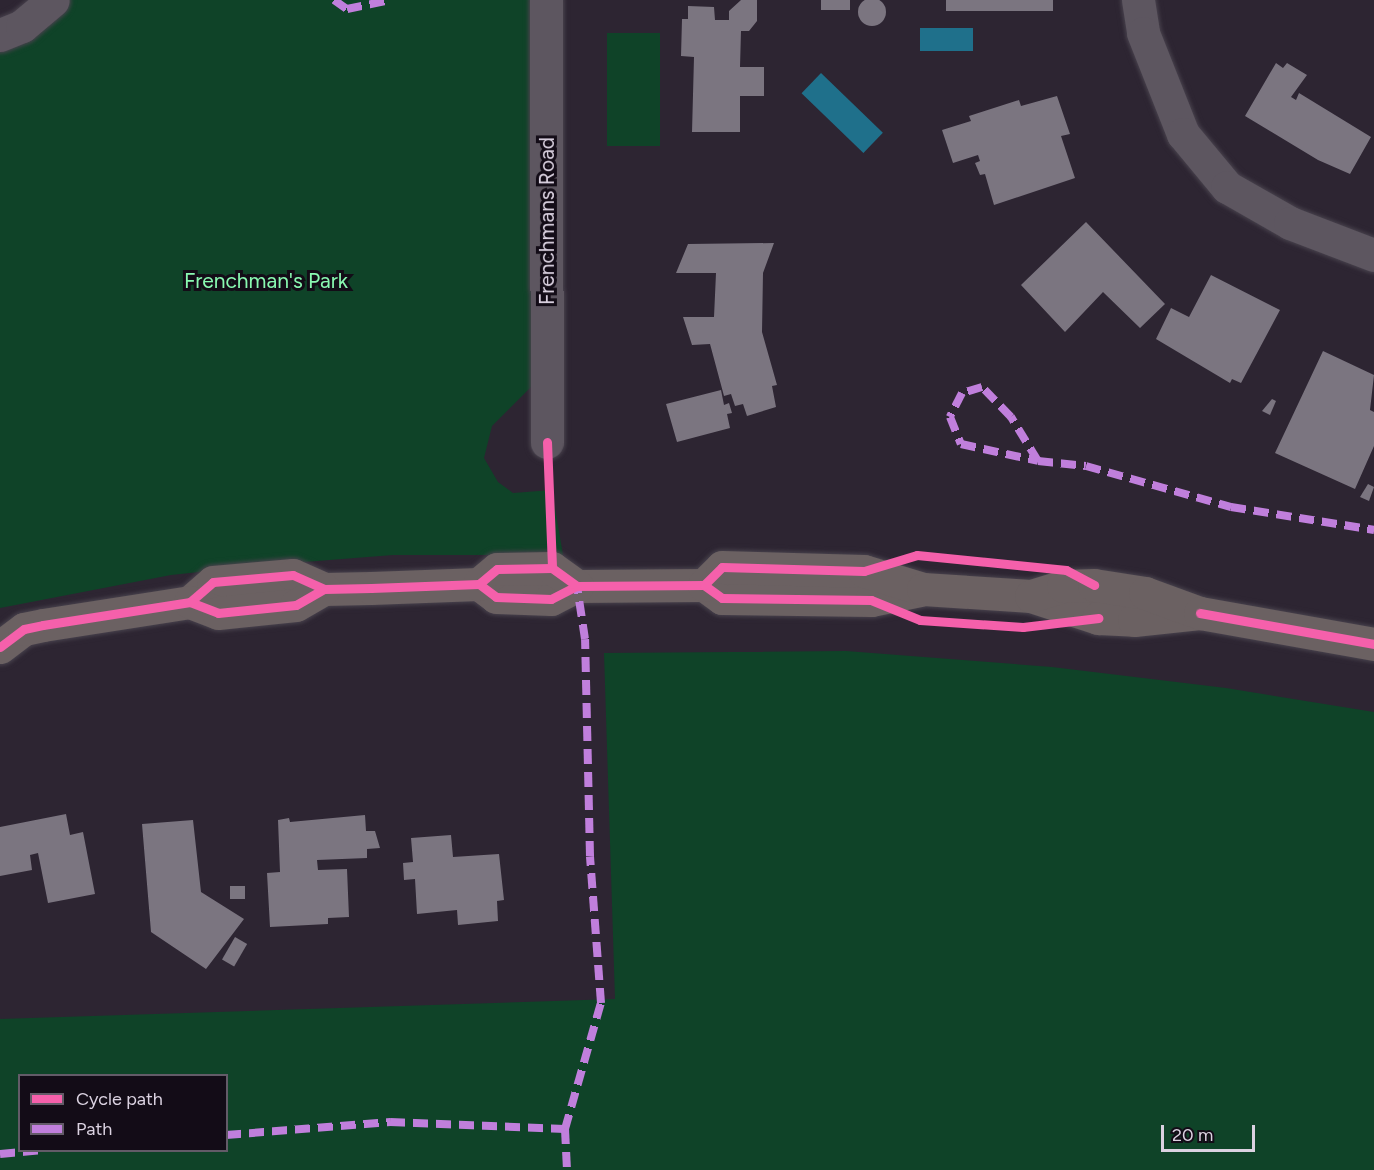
<!DOCTYPE html>
<style>
body{margin:0}
#map{position:relative;width:1374px;height:1170px;overflow:hidden;background:#2d2532;font-family:Figtree,sans-serif}
div>[style]{position:absolute}
.green>*{inset:0;background:#0f4328;transform-origin:0 0}
.water>*{inset:0;background:#1f708b;transform-origin:0 0}
.building>*{inset:0;background:#7b7580;transform-origin:0 0}
.round{border-radius:50%}
.roads{filter:drop-shadow(0 0 2px #48424d) drop-shadow(0 0 2px #48424d)}
.minor>*{height:33px;margin:-16.5px;padding:0 16.5px;transform-origin:16.5px;border-radius:16.5px;background:#5d5660}
.major>*{height:33px;margin:-16.5px;padding:0 16.5px;transform-origin:16.5px;border-radius:16.5px;background:#6b6162}
.quiet>*{height:8px;margin-top:-4px;transform-origin:0;background:repeating-linear-gradient(90deg,#c07fdc 0 15px,transparent 0 23px)}
.cycleway>*{height:9px;margin:-4.5px;padding:0 4.5px;transform-origin:4.5px;border-radius:4.5px;background:#f560ab}
span{translate:-50% -50%;white-space:nowrap;text-align:center;line-height:1.15;-webkit-text-stroke:6px #130c17;paint-order:stroke}
.street-label{font-size:21px;color:#dbd2e1}
.park-label{font-size:21px;color:#89f9b1}
.legend{position:absolute;left:18px;top:1074px;width:210px;height:78px;box-sizing:border-box;background:#130c17;border:2px solid #635b68;margin:0;padding:8px 10px;list-style:none;font-size:18px;color:#dbd2e1}
.legend li{display:flex;align-items:center;gap:12px;height:30px}
.legend b{width:30px;border:2px solid #635b68}
.scale{position:absolute;left:1161px;top:1125px;width:94px;height:27px;box-sizing:border-box;border:3px solid #dbd2e1;border-top:0;padding-left:8px;font-size:18px;line-height:21px;white-space:nowrap;color:#dbd2e1;-webkit-text-stroke:4px #130c17;paint-order:stroke}
</style>
<div id="map">
<div class="green">
<i style="clip-path:polygon(67px 0,530px 0,533px 385px,492px 426px,484px 458px,498px 482px,513px 493px,552px 490px,563px 555px,393px 555px,266px 565px,171px 575px,0 608px,0 48px)"></i>
<i style="left:607px;top:33px;width:53px;height:113px"></i>
<i style="clip-path:polygon(evenodd,846px 651px,1052px 667px,1226px 688px,1374px 712px,1374px 1170px,0 1170px,0 1019px,615px 999px,604px 653px,846px 651px,20px 1076px,226px 1076px,226px 1150px,20px 1150px,20px 1076px)"></i>
</div>
<div class="water">
<i style="left:920px;top:28px;width:53px;height:23px"></i>
<i style="left:821px;top:73px;width:86px;height:28px;rotate:44deg"></i>
</div>
<div class="building">
<i class="round" style="left:858px;top:-2px;width:28px;height:28px"></i>
<i style="clip-path:polygon(741px 0,757px 0,757px 21px,749px 31px,741px 31px,740px 67px,764px 67px,764px 96px,740px 96px,740px 132px,692px 132px,694px 57px,681px 56px,682px 19px,688px 19px,688px 6px,714px 7px,715px 20px,729px 20px,729px 11px)"></i>
<i style="left:821px;top:0;width:29px;height:10px"></i>
<i style="left:946px;top:0;width:107px;height:11px"></i>
<i style="clip-path:polygon(1276px 63px,1283px 68px,1287px 63px,1307px 75px,1291px 97px,1296px 100px,1299px 93px,1371px 137px,1350px 174px,1318px 160px,1245px 116px)"></i>
<i style="clip-path:polygon(1057px 96px,1070px 134px,1061px 136px,1075px 178px,994px 205px,985px 174px,980px 175px,975px 163px,980px 161px,978px 155px,953px 163px,942px 130px,971px 121px,969px 116px,1019px 100px,1021px 106px)"></i>
<i style="clip-path:polygon(1086px 222px,1165px 304px,1140px 328px,1103px 292px,1065px 332px,1021px 285px)"></i>
<i style="clip-path:polygon(774px 243px,763px 273px,762px 332px,777px 385px,772px 386px,776px 407px,747px 416px,743px 404px,735px 406px,731px 394px,724px 396px,710px 344px,692px 345px,683px 317px,714px 317px,716px 273px,676px 273px,688px 244px)"></i>
<i style="clip-path:polygon(1211px 275px,1280px 310px,1241px 383px,1232px 379px,1230px 383px,1156px 339px,1171px 308px,1189px 317px)"></i>
<i style="clip-path:polygon(1323px 351px,1374px 375px,1370px 410px,1374px 412px,1374px 446px,1355px 489px,1275px 453px)"></i>
<i style="clip-path:polygon(721px 390px,724px 405px,729px 403px,732px 413px,727px 414px,730px 428px,677px 442px,666px 404px)"></i>
<i style="clip-path:polygon(1272px 399px,1276px 401px,1270px 415px,1262px 411px)"></i>
<i style="clip-path:polygon(1368px 484px,1374px 487px,1369px 501px,1360px 497px)"></i>
<i style="clip-path:polygon(66px 814px,70px 835px,83px 832px,95px 894px,48px 903px,38px 853px,30px 855px,32px 870px,0 876px,0 827px)"></i>
<i style="clip-path:polygon(365px 815px,366px 831px,375px 831px,380px 848px,367px 849px,367px 858px,317px 860px,318px 870px,347px 869px,349px 917px,328px 918px,328px 924px,270px 927px,267px 873px,280px 872px,278px 820px,289px 818px,290px 822px)"></i>
<i style="clip-path:polygon(193px 820px,201px 892px,244px 919px,206px 969px,151px 932px,142px 824px)"></i>
<i style="clip-path:polygon(451px 835px,453px 857px,499px 854px,504px 900px,497px 901px,498px 921px,458px 925px,457px 910px,417px 914px,415px 879px,404px 880px,403px 863px,413px 862px,411px 838px)"></i>
<i style="left:230px;top:886px;width:15px;height:13px"></i>
<i style="left:235px;top:937px;width:14px;height:26px;rotate:30deg"></i>
</div>
<div class="roads">
<div class="minor">
<i style="left:546px;top:0;width:442px;rotate:89.9deg"></i>
<i style="left:1138px;top:0;width:33px;rotate:81deg"></i>
<i style="left:1143px;top:33px;width:109px;rotate:68.4deg"></i>
<i style="left:1183px;top:134px;width:69px;rotate:50.3deg"></i>
<i style="left:1227px;top:187px;width:73px;rotate:29.7deg"></i>
<i style="left:1290px;top:223px;width:90px;rotate:20.9deg"></i>
<i style="left:0;top:35px;width:24px;rotate:-22deg"></i>
<i style="left:22px;top:26px;width:40px;rotate:-40deg"></i>
</div>
<div class="major">
<i style="left:479px;top:584px;width:21px;rotate:37deg"></i>
<i style="left:496px;top:597px;width:55px;rotate:2.1deg"></i>
<i style="left:551px;top:599px;width:29px;rotate:-27deg"></i>
<i style="left:577px;top:586px;width:127px;rotate:-0.5deg"></i>
<i style="left:704px;top:585px;width:22px;rotate:36deg"></i>
<i style="left:722px;top:598px;width:149px;rotate:0.8deg"></i>
<i style="left:871px;top:600px;width:50px;rotate:-11.5deg"></i>
<i style="left:704px;top:585px;width:25px;rotate:-45deg"></i>
<i style="left:722px;top:567px;width:142px;rotate:1.6deg"></i>
<i style="left:864px;top:571px;width:62px;rotate:17deg"></i>
<i style="left:923px;top:589px;width:108px;rotate:3.7deg"></i>
<i style="left:1031px;top:596px;width:71px;rotate:18.2deg"></i>
<i style="left:1098px;top:618px;width:36px;rotate:3deg"></i>
<i style="left:1134px;top:620px;width:66px;rotate:-6.1deg"></i>
<i style="left:1031px;top:596px;width:34px;rotate:-17deg"></i>
<i style="left:1063px;top:586px;width:31px;rotate:-2deg"></i>
<i style="left:1094px;top:585px;width:52px;rotate:8.9deg"></i>
<i style="left:1145px;top:593px;width:59px;rotate:20deg"></i>
<i style="left:1200px;top:613px;width:177px;rotate:10.1deg"></i>
<i style="left:190px;top:602px;width:30px;rotate:-41deg"></i>
<i style="left:213px;top:582px;width:80px;rotate:-5deg"></i>
<i style="left:293px;top:575px;width:34px;rotate:24deg"></i>
<i style="left:324px;top:589px;width:47px;rotate:-1.2deg"></i>
<i style="left:371px;top:588px;width:108px;rotate:-2.1deg"></i>
<i style="left:479px;top:584px;width:23px;rotate:-40deg"></i>
<i style="left:497px;top:569px;width:55px;rotate:-1deg"></i>
<i style="left:552px;top:568px;width:31px;rotate:36deg"></i>
<i style="left:0;top:647px;width:30px;rotate:-37deg"></i>
<i style="left:24px;top:629px;width:19px;rotate:-12deg"></i>
<i style="left:43px;top:625px;width:149px;rotate:-8.9deg"></i>
<i style="left:190px;top:602px;width:30px;rotate:21deg"></i>
<i style="left:218px;top:613px;width:78px;rotate:-5.9deg"></i>
<i style="left:296px;top:605px;width:32px;rotate:-30deg"></i>
</div>
</div>
<div class="quiet">
<i style="left:334px;top:0;width:16px;rotate:35deg"></i>
<i style="left:347px;top:9px;width:45px;rotate:-11.6deg"></i>
<i style="left:1038px;top:461px;width:52px;rotate:-121.5deg"></i>
<i style="left:1011px;top:417px;width:42px;rotate:-134deg"></i>
<i style="left:982px;top:387px;width:21px;rotate:163deg"></i>
<i style="left:962px;top:393px;width:27px;rotate:117deg"></i>
<i style="left:950px;top:417px;width:29px;rotate:68deg"></i>
<i style="left:961px;top:444px;width:79px;rotate:12.4deg"></i>
<i style="left:1038px;top:461px;width:48px;rotate:5.9deg"></i>
<i style="left:1086px;top:466px;width:151px;rotate:15.8deg"></i>
<i style="left:1231px;top:507px;width:145px;rotate:9.1deg"></i>
<i style="left:565px;top:1129px;width:131px;rotate:-74.1deg"></i>
<i style="left:601px;top:1003px;width:147px;rotate:-94.3deg"></i>
<i style="left:590px;top:856px;width:217px;rotate:-91.3deg"></i>
<i style="left:585px;top:639px;width:54px;rotate:-98.6deg"></i>
<i style="left:226px;top:1135px;width:165px;rotate:-4.5deg"></i>
<i style="left:390px;top:1122px;width:175px;rotate:2.3deg"></i>
<i style="left:565px;top:1129px;width:41px;rotate:87.2deg"></i>
<i style="left:0;top:1154px;width:43px;rotate:-5.3deg"></i>
</div>
<div class="cycleway">
<i style="left:547px;top:442px;width:126px;rotate:87.7deg"></i>
<i style="left:479px;top:584px;width:21px;rotate:37deg"></i>
<i style="left:496px;top:597px;width:55px;rotate:2.1deg"></i>
<i style="left:551px;top:599px;width:29px;rotate:-27deg"></i>
<i style="left:577px;top:586px;width:127px;rotate:-0.5deg"></i>
<i style="left:704px;top:585px;width:22px;rotate:36deg"></i>
<i style="left:722px;top:598px;width:149px;rotate:0.8deg"></i>
<i style="left:871px;top:600px;width:53px;rotate:22.2deg"></i>
<i style="left:920px;top:620px;width:103px;rotate:3.9deg"></i>
<i style="left:1023px;top:627px;width:76px;rotate:-6.8deg"></i>
<i style="left:704px;top:585px;width:25px;rotate:-45deg"></i>
<i style="left:722px;top:567px;width:142px;rotate:1.6deg"></i>
<i style="left:864px;top:571px;width:55px;rotate:-16.8deg"></i>
<i style="left:917px;top:555px;width:150px;rotate:5.7deg"></i>
<i style="left:1066px;top:570px;width:32px;rotate:28deg"></i>
<i style="left:190px;top:602px;width:30px;rotate:-41deg"></i>
<i style="left:213px;top:582px;width:80px;rotate:-5deg"></i>
<i style="left:293px;top:575px;width:34px;rotate:24deg"></i>
<i style="left:324px;top:589px;width:47px;rotate:-1.2deg"></i>
<i style="left:371px;top:588px;width:108px;rotate:-2.1deg"></i>
<i style="left:479px;top:584px;width:23px;rotate:-40deg"></i>
<i style="left:497px;top:569px;width:55px;rotate:-1deg"></i>
<i style="left:552px;top:568px;width:31px;rotate:36deg"></i>
<i style="left:1200px;top:613px;width:177px;rotate:10.1deg"></i>
<i style="left:0;top:647px;width:30px;rotate:-37deg"></i>
<i style="left:24px;top:629px;width:19px;rotate:-12deg"></i>
<i style="left:43px;top:625px;width:149px;rotate:-8.9deg"></i>
<i style="left:190px;top:602px;width:30px;rotate:21deg"></i>
<i style="left:218px;top:613px;width:78px;rotate:-5.9deg"></i>
<i style="left:296px;top:605px;width:32px;rotate:-30deg"></i>
</div>
<div class="street-label">
<span style="left:547px;top:221px;rotate:-90deg">Frenchmans Road</span>
</div>
<div class="park-label">
<span style="left:266px;top:281px">Frenchman's Park</span>
</div>
<ul class="legend">
<li><b style="height:8px;background:#f560ab"></b>Cycle path</li>
<li><b style="height:8px;background:#c07fdc"></b>Path</li>
</ul>
<div class="scale">20 m</div>
</div>
